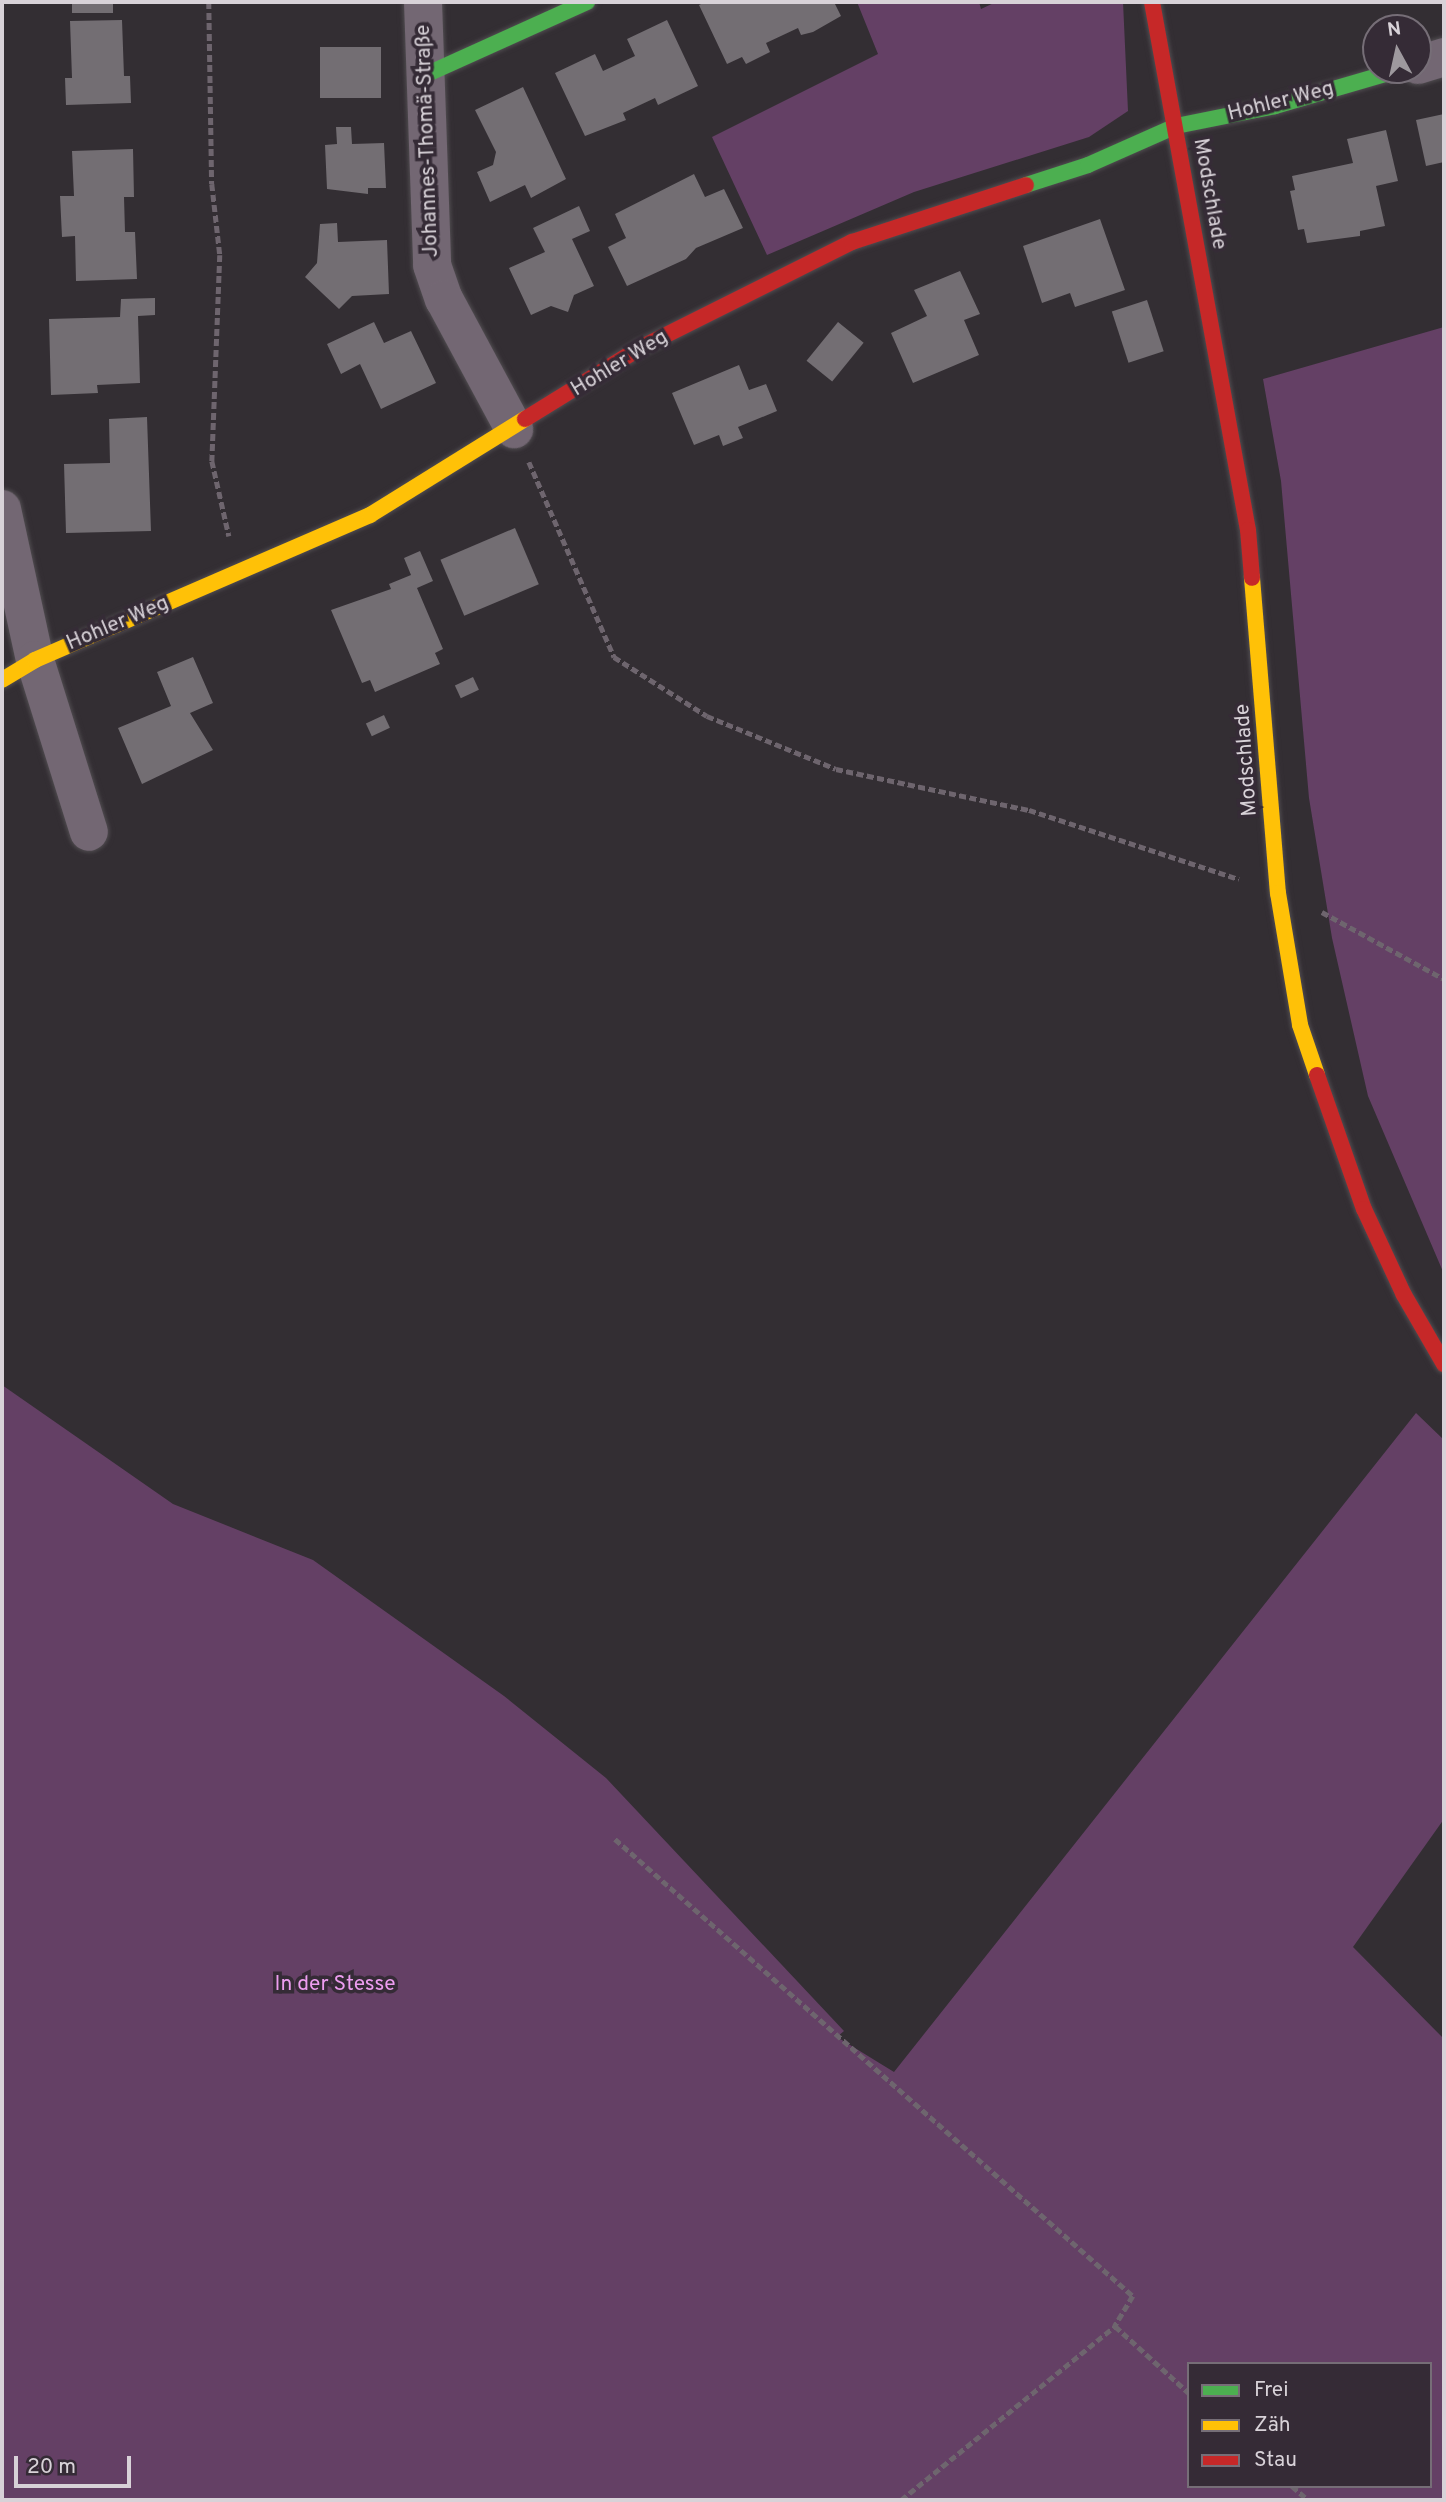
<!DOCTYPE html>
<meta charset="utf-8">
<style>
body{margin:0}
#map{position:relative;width:1446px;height:2502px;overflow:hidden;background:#332e33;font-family:Overpass,sans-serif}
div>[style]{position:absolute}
.green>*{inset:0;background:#644065}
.building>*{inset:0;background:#736e73;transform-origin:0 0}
.path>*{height:4.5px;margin-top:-2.25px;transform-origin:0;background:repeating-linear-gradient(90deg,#6e656e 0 7px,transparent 0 10.5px)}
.roads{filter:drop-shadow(0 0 2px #504c50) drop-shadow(0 0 2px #504c50)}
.street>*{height:38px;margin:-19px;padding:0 19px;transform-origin:19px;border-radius:19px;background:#736773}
.fast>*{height:16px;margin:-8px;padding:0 8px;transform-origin:8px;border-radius:8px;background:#4caf50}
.slow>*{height:16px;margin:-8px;padding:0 8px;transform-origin:8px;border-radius:8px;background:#ffc107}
.jam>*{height:16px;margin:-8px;padding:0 8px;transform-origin:8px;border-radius:8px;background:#c62828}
span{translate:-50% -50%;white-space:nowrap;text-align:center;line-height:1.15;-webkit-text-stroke:7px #352b36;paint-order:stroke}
.street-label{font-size:21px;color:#d8d2d8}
.park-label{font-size:21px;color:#ed9df0}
.frame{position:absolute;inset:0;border:4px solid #d8d2d8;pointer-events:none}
.legend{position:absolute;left:1187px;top:2362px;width:245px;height:126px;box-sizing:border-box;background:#352b36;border:2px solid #766e77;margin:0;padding:9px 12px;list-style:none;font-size:21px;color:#d8d2d8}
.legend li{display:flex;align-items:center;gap:14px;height:35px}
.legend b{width:35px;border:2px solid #766e77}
.north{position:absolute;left:1362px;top:14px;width:70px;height:70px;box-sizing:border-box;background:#352b36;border:2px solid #766e77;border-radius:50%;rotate:352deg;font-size:19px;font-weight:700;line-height:28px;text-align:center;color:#d8d2d8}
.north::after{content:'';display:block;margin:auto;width:24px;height:32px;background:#9e999e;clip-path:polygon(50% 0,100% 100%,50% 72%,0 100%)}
.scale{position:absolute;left:14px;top:2456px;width:117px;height:32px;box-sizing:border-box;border:4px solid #d8d2d8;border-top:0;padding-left:9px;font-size:21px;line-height:24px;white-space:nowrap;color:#d8d2d8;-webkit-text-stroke:5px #352b36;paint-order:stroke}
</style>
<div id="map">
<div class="green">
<i style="clip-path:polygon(857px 2px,979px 2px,981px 9px,996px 2px,1123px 2px,1128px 111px,1089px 137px,914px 192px,767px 255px,712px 137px,878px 54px)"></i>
<i style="clip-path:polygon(1444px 327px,1444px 1274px,1368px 1096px,1332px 938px,1309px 798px,1281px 481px,1263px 379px)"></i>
<i style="clip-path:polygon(evenodd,2px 1385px,173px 1504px,313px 1560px,504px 1696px,606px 1778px,844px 2031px,837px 2037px,894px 2072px,1416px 1413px,1444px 1440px,1444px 1819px,1353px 1947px,1444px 2039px,1444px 2500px,2px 2500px,2px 1385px,1189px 2364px,1430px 2364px,1430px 2486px,1189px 2486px,1189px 2364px)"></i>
</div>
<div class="building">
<i style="left:72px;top:2px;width:41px;height:11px"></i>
<i style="clip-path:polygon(705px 2px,834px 2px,841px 16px,813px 32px,801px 35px,798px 28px,766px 43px,770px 52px,746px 64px,742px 57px,727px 64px,699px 5px)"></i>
<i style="clip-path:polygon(122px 20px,124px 76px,130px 76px,131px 103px,66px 105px,65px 78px,72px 78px,70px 21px)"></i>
<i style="clip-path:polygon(667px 20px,698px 86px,658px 105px,655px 98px,623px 113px,626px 120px,585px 136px,555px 73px,595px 54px,603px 71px,635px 56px,627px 39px)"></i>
<i style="left:320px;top:47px;width:61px;height:51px"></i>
<i style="clip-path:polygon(523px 87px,566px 179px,531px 198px,525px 185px,490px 202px,477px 172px,493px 165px,496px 152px,475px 110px)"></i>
<i style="clip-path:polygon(1444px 114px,1444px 162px,1426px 166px,1416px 120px)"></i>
<i style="clip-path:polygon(336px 127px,351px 127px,352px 144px,384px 143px,386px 188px,368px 188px,368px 194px,327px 189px,325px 145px,337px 144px)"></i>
<i style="clip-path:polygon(1386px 130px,1398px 181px,1376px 186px,1385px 226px,1360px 231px,1360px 236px,1307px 243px,1304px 229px,1298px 230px,1290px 191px,1295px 190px,1292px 176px,1353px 163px,1347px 139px)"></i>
<i style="clip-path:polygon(133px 149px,134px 197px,124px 197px,125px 232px,135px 232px,137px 279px,76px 281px,75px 236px,62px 237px,60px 196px,74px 196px,72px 151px)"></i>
<i style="clip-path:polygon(694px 174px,705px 197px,724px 189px,743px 228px,696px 248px,686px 259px,627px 286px,608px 247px,626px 238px,615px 214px)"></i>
<i style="clip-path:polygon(579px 206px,590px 231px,572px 239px,594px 286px,574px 295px,568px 312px,551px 306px,531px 315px,509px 268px,545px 252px,533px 228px)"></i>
<i style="clip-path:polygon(1100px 219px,1125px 290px,1075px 307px,1070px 293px,1042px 303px,1023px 246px)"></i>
<i style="clip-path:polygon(337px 223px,338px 242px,387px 240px,389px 294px,352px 296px,339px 309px,305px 277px,317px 263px,320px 224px)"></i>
<i style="clip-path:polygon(960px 271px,980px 314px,964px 320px,979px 355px,913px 383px,891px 333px,927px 316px,914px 290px)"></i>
<i style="clip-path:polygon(155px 298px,155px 315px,138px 316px,140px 383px,97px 385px,98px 393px,51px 395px,49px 319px,120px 317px,121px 299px)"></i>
<i style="left:1147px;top:300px;width:54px;height:37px;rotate:72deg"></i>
<i style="clip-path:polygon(374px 322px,384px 343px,411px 331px,436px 383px,381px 409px,360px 364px,341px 374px,327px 344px)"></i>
<i style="left:838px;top:322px;width:33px;height:50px;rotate:39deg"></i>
<i style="clip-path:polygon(739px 365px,749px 390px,766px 384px,777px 411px,738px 427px,743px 438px,723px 446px,719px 435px,694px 445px,672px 393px)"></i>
<i style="clip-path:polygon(147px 417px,151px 531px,66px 533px,64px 464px,110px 463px,109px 419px)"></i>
<i style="left:515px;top:528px;width:61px;height:81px;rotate:67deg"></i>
<i style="clip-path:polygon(420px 551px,433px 581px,417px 588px,443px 649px,435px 653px,440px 664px,375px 692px,370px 680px,362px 683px,331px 610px,391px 589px,389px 584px,411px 575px,404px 558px)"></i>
<i style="clip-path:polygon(193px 657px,213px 703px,190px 713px,213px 750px,142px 784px,118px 728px,171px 706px,157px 672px)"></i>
<i style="left:473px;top:677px;width:14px;height:20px;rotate:65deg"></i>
<i style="left:384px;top:715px;width:14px;height:20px;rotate:65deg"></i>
</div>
<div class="path">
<i style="left:209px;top:2px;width:182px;rotate:89.1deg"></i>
<i style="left:212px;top:184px;width:71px;rotate:83.6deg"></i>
<i style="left:220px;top:255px;width:206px;rotate:92.2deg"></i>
<i style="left:212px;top:461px;width:77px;rotate:77.2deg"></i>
<i style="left:529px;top:462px;width:213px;rotate:66.4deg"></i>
<i style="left:614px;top:657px;width:110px;rotate:32.4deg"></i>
<i style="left:707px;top:716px;width:139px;rotate:22.3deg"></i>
<i style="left:836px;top:769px;width:197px;rotate:12deg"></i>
<i style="left:1029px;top:810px;width:221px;rotate:18.2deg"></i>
<i style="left:1322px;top:912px;width:139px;rotate:28.8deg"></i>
<i style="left:615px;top:1839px;width:691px;rotate:41.42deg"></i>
<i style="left:1133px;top:2296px;width:35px;rotate:121deg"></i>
<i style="left:1115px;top:2326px;width:100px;rotate:42.2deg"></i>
<i style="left:1292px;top:2486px;width:21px;rotate:41deg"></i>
<i style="left:901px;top:2500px;width:276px;rotate:-39.1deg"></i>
</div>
<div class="roads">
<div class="street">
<i style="left:423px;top:2px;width:263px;rotate:88deg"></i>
<i style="left:432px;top:265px;width:36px;rotate:71deg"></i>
<i style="left:444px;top:299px;width:148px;rotate:61.7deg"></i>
<i style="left:1418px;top:65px;width:27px;rotate:-17deg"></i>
<i style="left:2px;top:509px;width:155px;rotate:77.7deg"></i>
<i style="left:35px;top:660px;width:180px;rotate:72.6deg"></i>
</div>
<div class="fast">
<i style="left:423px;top:76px;width:180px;rotate:-24.3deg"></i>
<i style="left:1026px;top:185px;width:65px;rotate:-17.9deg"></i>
<i style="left:1088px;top:165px;width:96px;rotate:-23.9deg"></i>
<i style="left:1176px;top:126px;width:101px;rotate:-11.4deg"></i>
<i style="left:1275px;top:106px;width:129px;rotate:-16.2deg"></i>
</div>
<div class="slow">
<i style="left:1252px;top:578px;width:316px;rotate:85.3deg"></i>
<i style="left:1278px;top:893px;width:134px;rotate:80.5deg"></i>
<i style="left:1300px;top:1025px;width:53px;rotate:71.2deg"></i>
<i style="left:2px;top:680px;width:39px;rotate:-31deg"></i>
<i style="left:35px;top:660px;width:365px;rotate:-23.4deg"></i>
<i style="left:370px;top:515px;width:182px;rotate:-31.8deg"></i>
</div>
<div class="jam">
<i style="left:1152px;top:2px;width:537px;rotate:79.7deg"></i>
<i style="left:1248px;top:530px;width:48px;rotate:85.2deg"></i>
<i style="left:525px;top:419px;width:135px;rotate:-31.7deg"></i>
<i style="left:640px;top:348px;width:237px;rotate:-26.6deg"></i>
<i style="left:852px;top:242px;width:183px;rotate:-18.1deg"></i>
<i style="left:1317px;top:1075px;width:142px;rotate:70.7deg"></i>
<i style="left:1364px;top:1209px;width:95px;rotate:65.1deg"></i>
<i style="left:1404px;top:1295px;width:80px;rotate:59.9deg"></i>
</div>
</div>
<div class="street-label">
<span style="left:1281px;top:102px;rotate:-14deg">Hohler Weg</span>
<span style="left:428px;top:141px;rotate:-92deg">Johannes-Thomä-Straße</span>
<span style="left:1209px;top:194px;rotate:80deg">Modschlade</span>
<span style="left:620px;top:364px;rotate:-31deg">Hohler Weg</span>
<span style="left:118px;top:624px;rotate:-23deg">Hohler Weg</span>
<span style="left:1247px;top:760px;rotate:-94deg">Modschlade</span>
</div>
<div class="park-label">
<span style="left:335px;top:1985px">In der Stesse</span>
</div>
<div class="frame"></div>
<ul class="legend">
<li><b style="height:9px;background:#4caf50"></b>Frei</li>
<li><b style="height:9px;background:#ffc107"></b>Zäh</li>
<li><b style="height:9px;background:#c62828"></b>Stau</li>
</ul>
<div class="north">N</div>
<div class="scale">20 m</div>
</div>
